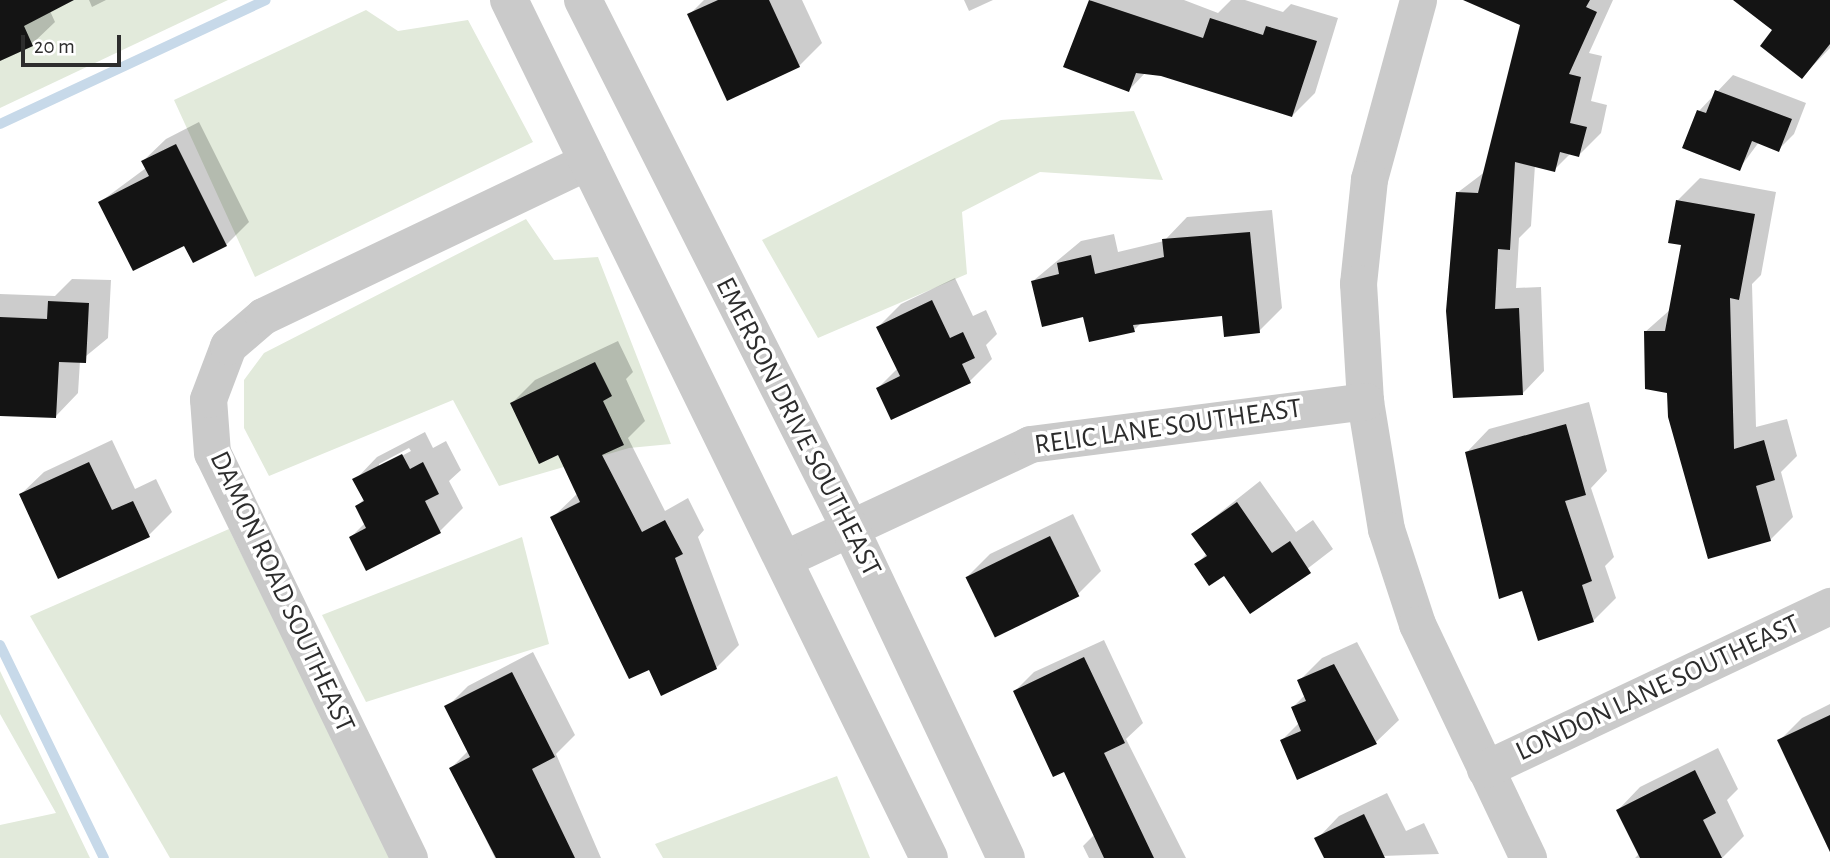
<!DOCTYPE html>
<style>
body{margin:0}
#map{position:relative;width:1830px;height:858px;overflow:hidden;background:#fff;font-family:"Alegreya Sans",sans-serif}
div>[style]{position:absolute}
.green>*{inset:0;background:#e2eadb}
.shadow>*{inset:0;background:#0003}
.stream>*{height:10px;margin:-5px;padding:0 5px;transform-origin:5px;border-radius:5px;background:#c7d9e9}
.building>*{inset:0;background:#141414;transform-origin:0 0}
.minor>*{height:37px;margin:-18.5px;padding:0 18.5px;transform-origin:18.5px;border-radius:18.5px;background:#cacaca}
.tertiary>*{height:38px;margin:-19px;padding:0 19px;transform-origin:19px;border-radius:19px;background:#cacaca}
span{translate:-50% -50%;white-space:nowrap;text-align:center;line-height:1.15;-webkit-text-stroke:7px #fff;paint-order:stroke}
.street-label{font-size:28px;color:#2d2d2d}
.scale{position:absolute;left:21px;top:35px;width:100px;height:32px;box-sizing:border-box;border:4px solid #2d2d2d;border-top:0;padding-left:9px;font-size:21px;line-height:24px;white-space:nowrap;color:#2d2d2d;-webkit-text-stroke:5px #fff;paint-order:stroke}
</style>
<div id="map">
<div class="green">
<i style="clip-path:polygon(0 0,228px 0,0 108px)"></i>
<i style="clip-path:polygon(366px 10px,398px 31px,468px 20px,533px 142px,255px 277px,174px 100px)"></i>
<i style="clip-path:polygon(1134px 111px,1163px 180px,1040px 172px,962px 212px,967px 274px,818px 338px,762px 240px,1001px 120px)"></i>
<i style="clip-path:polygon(526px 219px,554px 260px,598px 257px,671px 444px,629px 448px,499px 486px,453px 400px,269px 476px,244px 428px,244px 380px,264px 353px)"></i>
<i style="clip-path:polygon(229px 529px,392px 858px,170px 858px,30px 616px)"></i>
<i style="clip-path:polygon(522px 537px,549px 644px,366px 702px,322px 615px)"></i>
<i style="clip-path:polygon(0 671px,90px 858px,0 858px,0 825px,56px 813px,0 714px)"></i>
<i style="clip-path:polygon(837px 776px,870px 858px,663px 858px,655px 844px)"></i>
</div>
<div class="shadow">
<i style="clip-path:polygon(0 0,71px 0,50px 11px,55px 22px,32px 44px,0 60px)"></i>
<i style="clip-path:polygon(89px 0,106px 0,92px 7px)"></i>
<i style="clip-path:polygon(704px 0,802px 0,822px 43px,799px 66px,689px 15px)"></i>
<i style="clip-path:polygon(964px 0,993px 0,969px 11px)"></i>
<i style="clip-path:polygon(1091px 0,1184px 0,1218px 13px,1231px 0,1245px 0,1283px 12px,1291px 4px,1338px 18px,1315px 93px,1292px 116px,1161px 75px,1146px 72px,1129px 90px,1066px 66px)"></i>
<i style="clip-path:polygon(1512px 0,1613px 0,1589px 53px,1602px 56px,1591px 101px,1607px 105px,1601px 133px,1579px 155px,1571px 153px,1554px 170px,1535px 165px,1531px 226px,1519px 238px,1516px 288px,1541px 287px,1544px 371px,1523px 393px,1455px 397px,1457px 193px,1486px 171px,1522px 24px)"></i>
<i style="clip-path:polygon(1757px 0,1830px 0,1830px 48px,1802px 77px)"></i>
<i style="clip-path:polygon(1733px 75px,1806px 103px,1794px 134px,1778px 150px,1759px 142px,1739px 169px,1699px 111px)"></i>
<i style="clip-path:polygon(199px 122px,249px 222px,226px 245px,185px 243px,100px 202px,146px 168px,143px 161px,166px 139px)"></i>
<i style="clip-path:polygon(1700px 178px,1776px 192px,1761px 275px,1752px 284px,1756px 427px,1787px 419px,1797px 456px,1781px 472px,1793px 517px,1770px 540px,1669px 391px,1645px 332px,1671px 309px,1683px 244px,1677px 201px)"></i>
<i style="clip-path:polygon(1272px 210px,1282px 308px,1259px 331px,1224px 314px,1141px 323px,1134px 330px,1085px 315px,1033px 281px,1081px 241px,1114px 234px,1118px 252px,1164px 241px,1187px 217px)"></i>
<i style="clip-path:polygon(955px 278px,973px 316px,986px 310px,997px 334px,986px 345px,992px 359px,970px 381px,878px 388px,898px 368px,878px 327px,901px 304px)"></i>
<i style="clip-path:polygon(72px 279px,111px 280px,108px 338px,80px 361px,78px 393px,56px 416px,0 414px,0 294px,55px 296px)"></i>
<i style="clip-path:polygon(618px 341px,633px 372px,626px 379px,645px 421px,628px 438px,665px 511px,688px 498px,704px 530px,698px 537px,739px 645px,716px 668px,650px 667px,552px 518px,578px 493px,559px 452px,512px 403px,535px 380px)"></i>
<i style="clip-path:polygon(1589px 402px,1607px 471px,1591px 488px,1614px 557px,1605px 566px,1616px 598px,1593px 621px,1523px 589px,1467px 452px,1489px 429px)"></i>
<i style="clip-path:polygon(evenodd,425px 432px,433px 448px,446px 441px,461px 470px,449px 481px,463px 508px,440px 531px,351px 537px,365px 523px,357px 506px,364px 499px,355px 480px,377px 457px,425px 432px,409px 448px,411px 451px,379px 468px,379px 464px,409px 448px)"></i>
<i style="clip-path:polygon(112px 440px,135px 489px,156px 479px,172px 512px,149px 535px,21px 494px,44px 472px)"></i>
<i style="clip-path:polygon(1260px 481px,1296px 532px,1313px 520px,1333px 549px,1251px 612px,1224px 573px,1196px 565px,1207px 553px,1193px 534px)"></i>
<i style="clip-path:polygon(1073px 514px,1101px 571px,1078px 594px,967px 577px,990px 554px)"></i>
<i style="clip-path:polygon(1104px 640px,1143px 723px,1126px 739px,1186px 858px,1089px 858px,1083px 846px,1095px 834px,1064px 769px,1015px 691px,1034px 672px)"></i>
<i style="clip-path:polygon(1357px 642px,1399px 720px,1376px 742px,1298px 777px,1282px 740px,1300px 722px,1293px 707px,1305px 695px,1299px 681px,1322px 658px)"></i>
<i style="clip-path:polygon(533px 652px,575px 735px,556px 754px,601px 858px,495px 858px,451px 768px,469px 750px,447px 707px,468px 686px)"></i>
<i style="clip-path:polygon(1830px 704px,1830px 852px,1779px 741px,1802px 718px)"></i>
<i style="clip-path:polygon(1718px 748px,1738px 789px,1727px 800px,1744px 836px,1722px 858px,1635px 858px,1640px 853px,1618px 810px,1640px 787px)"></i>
<i style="clip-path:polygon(1387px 793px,1406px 831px,1424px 823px,1439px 854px,1326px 858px,1317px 839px,1339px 816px)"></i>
</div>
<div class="stream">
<i style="left:0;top:124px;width:293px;rotate:-25deg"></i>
<i style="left:0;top:645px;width:237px;rotate:64deg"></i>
</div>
<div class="building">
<i style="clip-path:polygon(0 0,74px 0,24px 26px,33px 46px,0 61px)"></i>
<i style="clip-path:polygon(718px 0,769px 0,800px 67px,727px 101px,687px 14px)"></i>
<i style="clip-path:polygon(1089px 0,1203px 38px,1210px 18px,1263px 35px,1266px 26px,1317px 41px,1292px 117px,1161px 76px,1136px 73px,1129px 92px,1063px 67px)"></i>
<i style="clip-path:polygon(1463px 0,1590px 0,1586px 7px,1597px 12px,1569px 74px,1581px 77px,1570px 123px,1587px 127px,1579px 157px,1560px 152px,1555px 172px,1515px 162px,1510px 250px,1498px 249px,1495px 309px,1519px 308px,1523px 395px,1453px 398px,1446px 311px,1456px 192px,1478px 193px,1520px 25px)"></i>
<i style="clip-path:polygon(1733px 0,1830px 0,1830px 44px,1802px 79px,1760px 46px,1772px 30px)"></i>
<i style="clip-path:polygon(1715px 90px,1792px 119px,1779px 152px,1752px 141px,1740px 171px,1682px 148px,1697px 110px,1706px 113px)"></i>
<i style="clip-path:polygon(176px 144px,227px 246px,193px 263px,184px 246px,133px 271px,98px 202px,149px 176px,141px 161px)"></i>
<i style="clip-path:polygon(1676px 200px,1755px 214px,1739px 300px,1730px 298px,1734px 449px,1764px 440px,1775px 480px,1756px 486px,1771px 541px,1708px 559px,1668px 417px,1667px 393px,1645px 389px,1644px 331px,1665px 331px,1681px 245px,1668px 243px)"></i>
<i style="clip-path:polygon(1250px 232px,1260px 333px,1224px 337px,1222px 316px,1133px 325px,1135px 332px,1089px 342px,1083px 317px,1042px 327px,1031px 281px,1059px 274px,1057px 263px,1091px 255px,1095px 274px,1164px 257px,1162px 239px)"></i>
<i style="clip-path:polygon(932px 300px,950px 338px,963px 332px,975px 358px,962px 364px,971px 383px,891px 420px,876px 388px,900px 376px,876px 327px)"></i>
<i style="clip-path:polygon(48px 301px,89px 303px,86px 363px,59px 362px,56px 418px,0 416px,0 317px,47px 319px)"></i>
<i style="clip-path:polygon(595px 362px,612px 396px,603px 401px,624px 445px,602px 455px,642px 532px,665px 520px,683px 554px,675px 558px,717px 669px,661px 696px,649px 670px,629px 679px,550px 517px,580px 502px,558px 455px,539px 464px,510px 403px)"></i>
<i style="clip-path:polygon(1566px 424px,1586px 495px,1565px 501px,1592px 581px,1582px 585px,1594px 622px,1538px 641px,1522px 591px,1499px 599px,1465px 452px)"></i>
<i style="clip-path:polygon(402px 454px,410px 469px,423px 462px,439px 494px,425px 501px,441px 533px,366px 571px,349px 537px,366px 528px,355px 506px,364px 501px,352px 479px)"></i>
<i style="clip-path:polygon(89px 462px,112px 510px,133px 501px,150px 537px,58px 579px,19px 494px)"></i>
<i style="clip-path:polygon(1237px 502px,1272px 553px,1290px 541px,1311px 573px,1250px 614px,1224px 576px,1209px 586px,1194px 564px,1207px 556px,1191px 534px)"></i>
<i style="left:1050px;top:536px;width:67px;height:94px;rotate:64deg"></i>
<i style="clip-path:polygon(1084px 657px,1125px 743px,1104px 753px,1154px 858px,1104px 858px,1064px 772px,1053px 777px,1013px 691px)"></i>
<i style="clip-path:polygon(1334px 664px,1377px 744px,1297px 780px,1280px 740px,1301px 731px,1291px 707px,1306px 701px,1297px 680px)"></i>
<i style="clip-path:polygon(512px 672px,555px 757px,532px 769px,575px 858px,496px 858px,449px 768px,470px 757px,444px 706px)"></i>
<i style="clip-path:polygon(1830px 715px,1830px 852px,1777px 740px)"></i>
<i style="clip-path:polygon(1695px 770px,1716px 813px,1703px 820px,1722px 858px,1640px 858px,1616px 810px)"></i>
<i style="clip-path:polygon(1364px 814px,1385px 858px,1324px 858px,1314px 838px)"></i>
</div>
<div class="minor">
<i style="left:1418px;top:0;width:186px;rotate:105.3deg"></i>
<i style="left:1369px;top:179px;width:105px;rotate:96deg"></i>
<i style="left:1358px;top:283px;width:118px;rotate:86.6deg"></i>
<i style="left:1365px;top:401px;width:130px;rotate:80.7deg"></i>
<i style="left:1386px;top:529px;width:100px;rotate:71.9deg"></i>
<i style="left:1417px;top:624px;width:259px;rotate:64.6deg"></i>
<i style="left:786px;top:558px;width:269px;rotate:-25deg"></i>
<i style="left:1030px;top:444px;width:338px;rotate:-7.3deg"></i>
<i style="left:1485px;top:769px;width:382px;rotate:-25.3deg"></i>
<i style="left:409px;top:858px;width:450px;rotate:-115.9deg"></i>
<i style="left:212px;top:453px;width:54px;rotate:-94.2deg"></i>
<i style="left:208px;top:399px;width:57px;rotate:-69.3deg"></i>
<i style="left:228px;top:346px;width:46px;rotate:-40.6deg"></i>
<i style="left:263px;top:316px;width:360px;rotate:-25.5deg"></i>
</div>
<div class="tertiary">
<i style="left:509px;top:0;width:955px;rotate:63.92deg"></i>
<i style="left:583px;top:0;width:589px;rotate:63.17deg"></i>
<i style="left:849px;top:526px;width:367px;rotate:64.7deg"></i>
</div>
<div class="street-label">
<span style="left:798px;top:427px;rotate:63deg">EMERSON DRIVE SOUTHEAST</span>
<span style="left:1168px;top:427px;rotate:-8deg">RELIC LANE SOUTHEAST</span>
<span style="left:282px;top:592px;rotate:65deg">DAMON ROAD SOUTHEAST</span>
<span style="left:1658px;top:688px;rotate:-25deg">LONDON LANE SOUTHEAST</span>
</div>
<div class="scale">20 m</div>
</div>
